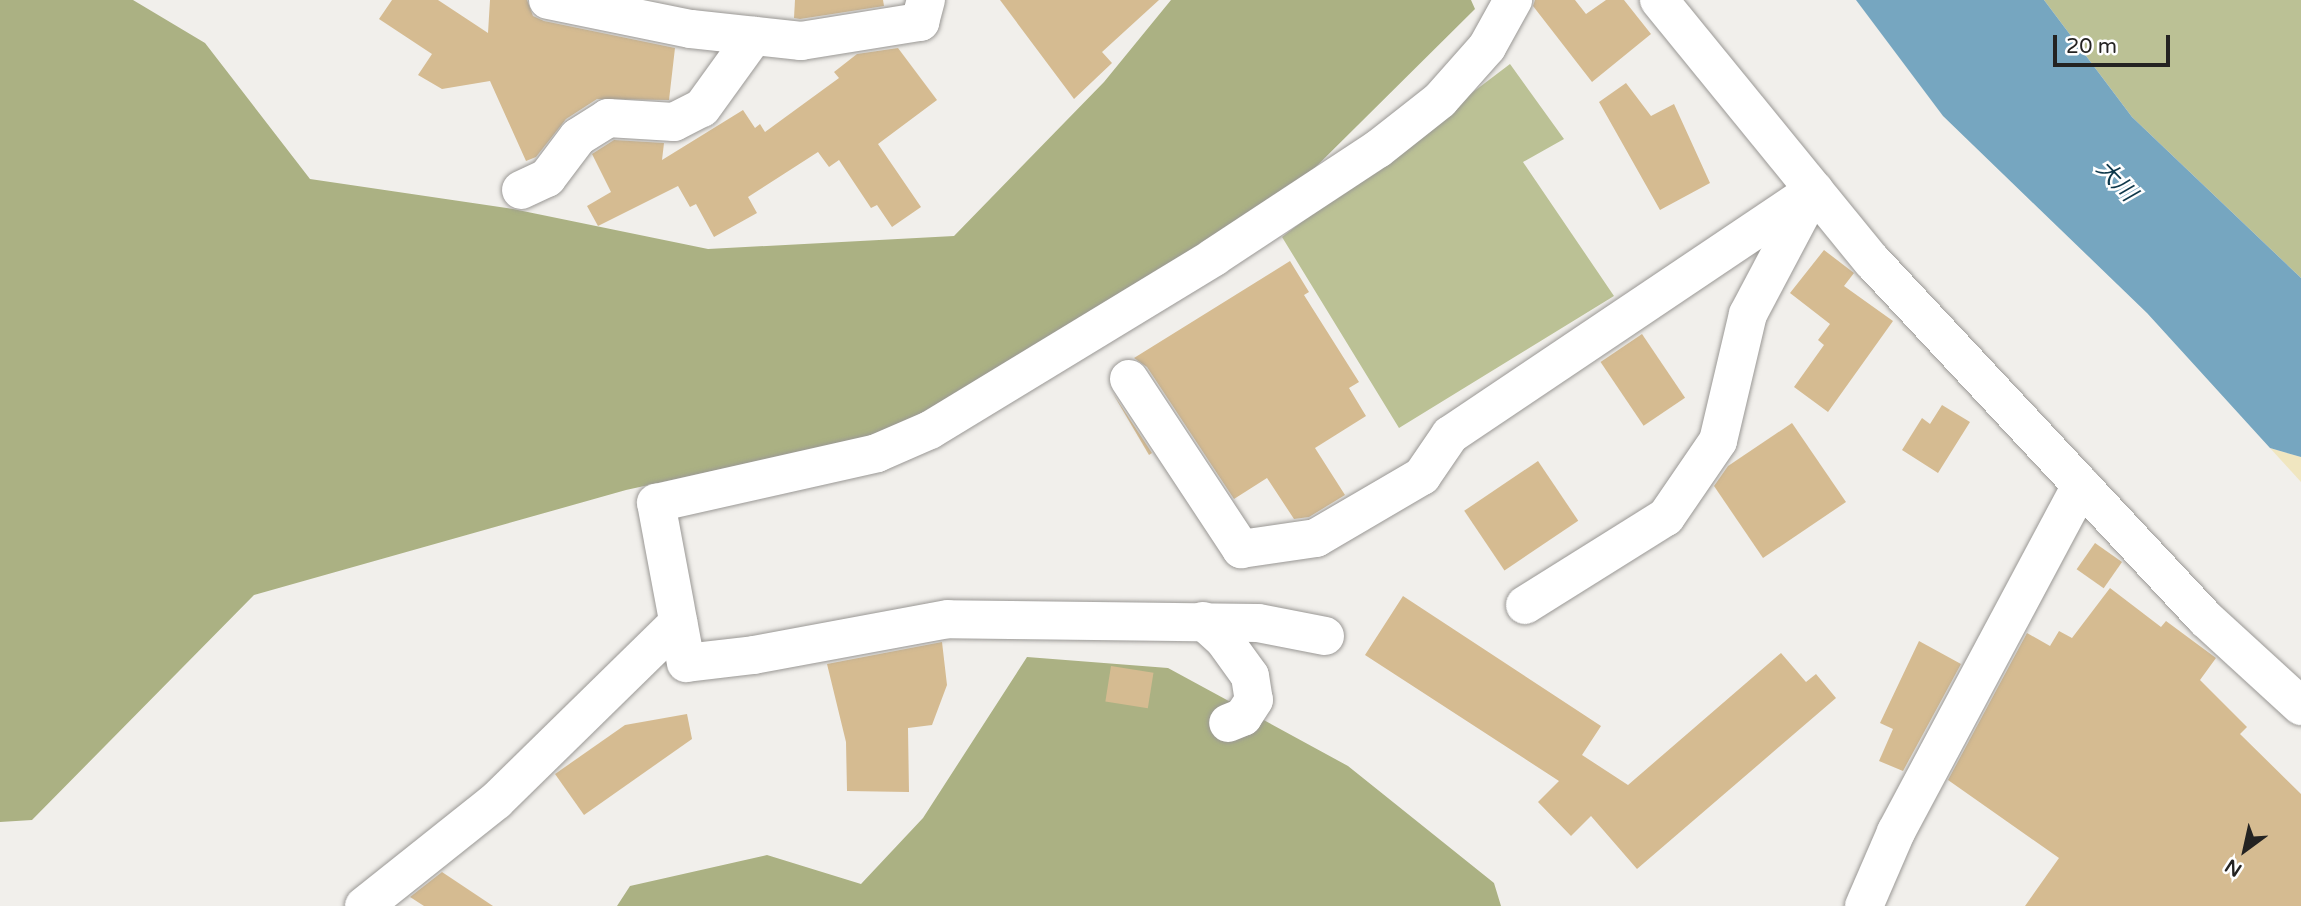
<!DOCTYPE html>
<meta charset="utf-8">
<style>
body{margin:0}
#map{position:relative;width:2301px;height:906px;overflow:hidden;background:#f1efeb;font-family:"Varela Round","Noto Sans JP",sans-serif}
div>[style]{position:absolute}
.green>*{inset:0;background:#bbc195}
.forest>*{inset:0;background:#abb183}
.sand>*{inset:0;background:#f0e6c0}
.water>*{inset:0;background:#76a6c0}
.building>*{inset:0;background:#d5bb91;transform-origin:0 0}
.roads{filter:drop-shadow(0 0 2px #9a9895) drop-shadow(0 0 2px #9a9895)}
.minor>*{height:38px;margin:-19px;padding:0 19px;transform-origin:19px;border-radius:19px;background:#fff}
span{translate:-50% -50%;white-space:nowrap;text-align:center;line-height:1.15;-webkit-text-stroke:5px #fff;paint-order:stroke}
.water-label{font-size:23px;color:#0e384b;font-style:italic}
.north{position:absolute;left:2210px;top:815px;width:70px;height:70px;-webkit-text-stroke:5px #fff;paint-order:stroke;rotate:213deg;font-size:19px;font-weight:700;line-height:28px;text-align:center;color:#242322}
.north::after{content:'';display:block;margin:auto;width:24px;height:32px;background:#242322;clip-path:polygon(50% 0,100% 100%,50% 72%,0 100%)}
.scale{position:absolute;left:2053px;top:35px;width:117px;height:32px;box-sizing:border-box;border:4px solid #242322;border-top:0;padding-left:9px;font-size:21px;line-height:24px;white-space:nowrap;color:#242322;-webkit-text-stroke:5px #fff;paint-order:stroke}
</style>
<div id="map">
<div class="green">
<i style="clip-path:polygon(2044px 0,2301px 0,2301px 278px,2132px 117px)"></i>
<i style="clip-path:polygon(1510px 64px,1564px 139px,1523px 162px,1614px 296px,1399px 428px,1282px 237px)"></i>
</div>
<div class="forest">
<i style="clip-path:polygon(0 0,133px 0,205px 43px,310px 179px,513px 209px,708px 249px,954px 236px,1104px 82px,1171px 0,1471px 0,1475px 9px,1249px 233px,917px 420px,859px 439px,626px 490px,254px 595px,32px 820px,0 822px)"></i>
<i style="clip-path:polygon(1027px 657px,1168px 668px,1348px 766px,1494px 883px,1501px 906px,617px 906px,630px 886px,767px 855px,861px 884px,923px 818px)"></i>
</div>
<div class="sand">
<i style="clip-path:polygon(2270px 448px,2301px 457px,2301px 482px)"></i>
</div>
<div class="water">
<i style="clip-path:polygon(1856px 0,2044px 0,2132px 117px,2301px 278px,2301px 457px,2270px 448px,2147px 313px,1943px 116px)"></i>
</div>
<div class="building">
<i style="clip-path:polygon(392px 0,438px 0,488px 33px,490px 0,527px 0,533px 16px,544px 21px,675px 48px,669px 100px,597px 99px,566px 119px,536px 157px,526px 161px,490px 81px,442px 89px,418px 75px,432px 54px,379px 19px)"></i>
<i style="clip-path:polygon(795px 0,883px 0,884px 6px,800px 19px,794px 18px)"></i>
<i style="clip-path:polygon(1000px 0,1159px 0,1102px 52px,1112px 63px,1074px 99px)"></i>
<i style="clip-path:polygon(1535px 0,1575px 0,1586px 14px,1606px 0,1624px 0,1651px 34px,1592px 82px,1533px 6px)"></i>
<i style="clip-path:polygon(898px 48px,937px 100px,878px 144px,921px 207px,892px 227px,877px 205px,871px 208px,839px 160px,829px 167px,818px 152px,748px 197px,757px 213px,714px 237px,696px 204px,690px 207px,678px 186px,598px 226px,587px 206px,611px 192px,592px 154px,614px 140px,664px 143px,662px 160px,743px 110px,755px 128px,760px 124px,765px 132px,839px 78px,834px 72px,857px 54px)"></i>
<i style="clip-path:polygon(1626px 83px,1651px 116px,1674px 104px,1710px 183px,1660px 210px,1599px 102px)"></i>
<i style="clip-path:polygon(1824px 250px,1854px 273px,1844px 286px,1893px 321px,1828px 412px,1794px 387px,1824px 345px,1818px 340px,1830px 324px,1790px 293px)"></i>
<i style="clip-path:polygon(1290px 261px,1309px 292px,1304px 295px,1359px 382px,1349px 388px,1366px 416px,1315px 448px,1345px 495px,1309px 517px,1294px 519px,1267px 478px,1234px 499px,1147px 367px,1134px 358px)"></i>
<i style="left:1642px;top:334px;width:77px;height:50px;rotate:56deg"></i>
<i style="clip-path:polygon(1112px 392px,1152px 453px,1149px 455px)"></i>
<i style="clip-path:polygon(1942px 405px,1970px 422px,1938px 473px,1902px 450px,1922px 418px,1930px 424px)"></i>
<i style="clip-path:polygon(1792px 423px,1846px 502px,1763px 558px,1714px 486px,1728px 466px)"></i>
<i style="left:1538px;top:461px;width:72px;height:89px;rotate:56deg"></i>
<i style="left:2095px;top:543px;width:33px;height:32px;rotate:35deg"></i>
<i style="clip-path:polygon(2110px 588px,2161px 627px,2166px 621px,2216px 658px,2200px 680px,2247px 727px,2240px 734px,2301px 794px,2301px 906px,2025px 906px,2059px 858px,1948px 780px,2027px 633px,2050px 646px,2059px 631px,2072px 638px)"></i>
<i style="clip-path:polygon(1403px 596px,1601px 726px,1582px 755px,1628px 785px,1781px 653px,1806px 682px,1816px 674px,1836px 698px,1637px 869px,1591px 816px,1571px 836px,1538px 802px,1559px 781px,1365px 655px)"></i>
<i style="clip-path:polygon(1919px 641px,1961px 664px,1903px 771px,1879px 761px,1893px 729px,1880px 723px)"></i>
<i style="clip-path:polygon(942px 642px,947px 685px,932px 725px,908px 728px,909px 792px,847px 791px,846px 742px,827px 664px)"></i>
<i style="left:1111px;top:666px;width:43px;height:36px;rotate:9deg"></i>
<i style="clip-path:polygon(687px 714px,692px 739px,584px 815px,555px 774px,625px 725px)"></i>
<i style="clip-path:polygon(442px 872px,493px 906px,424px 906px,410px 897px)"></i>
</div>
<div class="roads">
<div class="minor">
<i style="left:548px;top:0;width:146px;rotate:11.5deg"></i>
<i style="left:691px;top:29px;width:111px;rotate:6.2deg"></i>
<i style="left:801px;top:41px;width:121px;rotate:-9.1deg"></i>
<i style="left:920px;top:22px;width:23px;rotate:-75deg"></i>
<i style="left:1659px;top:0;width:338px;rotate:50.8deg"></i>
<i style="left:1873px;top:262px;width:488px;rotate:47deg"></i>
<i style="left:2206px;top:619px;width:129px;rotate:42.5deg"></i>
<i style="left:521px;top:190px;width:29px;rotate:-25deg"></i>
<i style="left:547px;top:178px;width:51px;rotate:-52.9deg"></i>
<i style="left:578px;top:137px;width:36px;rotate:-32deg"></i>
<i style="left:608px;top:118px;width:66px;rotate:3.5deg"></i>
<i style="left:674px;top:122px;width:31px;rotate:-27deg"></i>
<i style="left:702px;top:108px;width:89px;rotate:-54.2deg"></i>
<i style="left:1129px;top:379px;width:204px;rotate:56.6deg"></i>
<i style="left:1241px;top:549px;width:76px;rotate:-8.3deg"></i>
<i style="left:1316px;top:538px;width:123px;rotate:-30.3deg"></i>
<i style="left:1422px;top:476px;width:50px;rotate:-55.7deg"></i>
<i style="left:1450px;top:435px;width:439px;rotate:-33.9deg"></i>
<i style="left:1525px;top:605px;width:166px;rotate:-32deg"></i>
<i style="left:1666px;top:517px;width:92px;rotate:-55.6deg"></i>
<i style="left:1718px;top:441px;width:130px;rotate:-76.7deg"></i>
<i style="left:1748px;top:314px;width:135px;rotate:-62.1deg"></i>
<i style="left:1203px;top:621px;width:28px;rotate:42deg"></i>
<i style="left:1224px;top:640px;width:44px;rotate:54.2deg"></i>
<i style="left:1250px;top:676px;width:24px;rotate:81deg"></i>
<i style="left:1254px;top:700px;width:20px;rotate:123deg"></i>
<i style="left:1243px;top:717px;width:16px;rotate:158deg"></i>
<i style="left:1325px;top:636px;width:68px;rotate:-169deg"></i>
<i style="left:1258px;top:623px;width:310px;rotate:-179.3deg"></i>
<i style="left:948px;top:619px;width:197px;rotate:169.5deg"></i>
<i style="left:754px;top:655px;width:68px;rotate:173.3deg"></i>
<i style="left:686px;top:663px;width:163px;rotate:-100.6deg"></i>
<i style="left:656px;top:503px;width:227px;rotate:-12.7deg"></i>
<i style="left:877px;top:453px;width:58px;rotate:-23.5deg"></i>
<i style="left:930px;top:430px;width:333px;rotate:-31.3deg"></i>
<i style="left:1214px;top:257px;width:196px;rotate:-33.4deg"></i>
<i style="left:1378px;top:149px;width:79px;rotate:-38.3deg"></i>
<i style="left:1440px;top:100px;width:71px;rotate:-48.4deg"></i>
<i style="left:1487px;top:47px;width:54px;rotate:-61deg"></i>
<i style="left:364px;top:906px;width:169px;rotate:-38.5deg"></i>
<i style="left:496px;top:801px;width:255px;rotate:-44.4deg"></i>
<i style="left:1864px;top:906px;width:81px;rotate:-66.6deg"></i>
<i style="left:1896px;top:832px;width:393px;rotate:-61.9deg"></i>
</div>
</div>
<div class="water-label">
<span style="left:2116px;top:181px;rotate:46deg">大川</span>
</div>
<div class="north">N</div>
<div class="scale">20 m</div>
</div>
